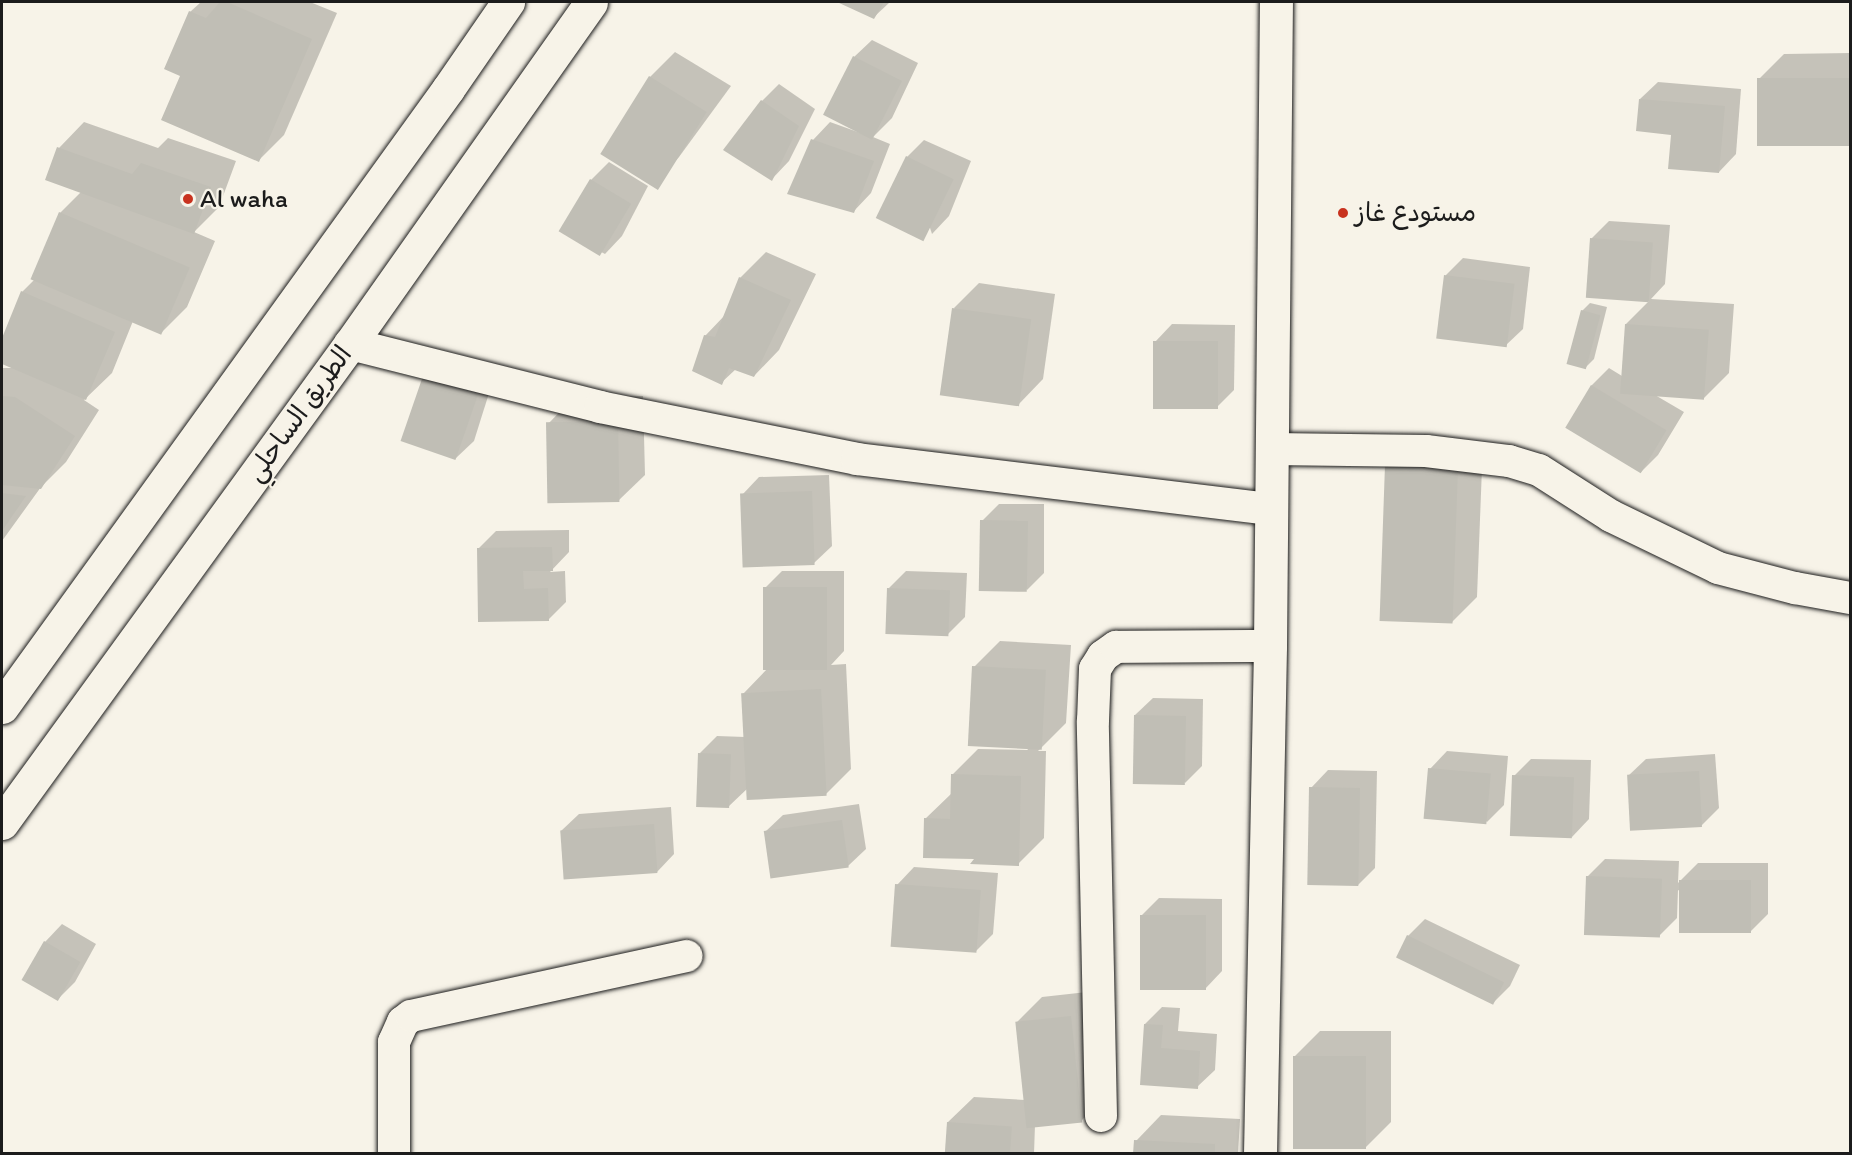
<!DOCTYPE html>
<meta charset="utf-8">
<style>
body{margin:0}
#map{position:relative;width:1852px;height:1155px;overflow:hidden;background:#f7f3e8;font-family:Itim,"Playpen Sans Arabic",sans-serif}
div>[style]{position:absolute}
.shadow>*{inset:0;background:#0003}
.building>*{inset:0;background:#c0beb5;transform-origin:0 0}
.roads{filter:drop-shadow(0 0 2px #1c1c1c) drop-shadow(0 0 2px #1c1c1c)}
.street>*{height:32px;margin:-16px;padding:0 16px;transform-origin:16px;border-radius:16px;background:#f7f3e8}
.primary>*{height:33px;margin:-16.5px;padding:0 16.5px;transform-origin:16.5px;border-radius:16.5px;background:#f7f3e8}
.highway>*{height:33px;margin:-16.5px;padding:0 16.5px;transform-origin:16.5px;border-radius:16.5px;background:#f7f3e8}
.dots>*{width:16px;height:16px;translate:-50% -50%;box-sizing:border-box;border:3px solid #f7f3e8;border-radius:50%}
span{translate:-50% -50%;white-space:nowrap;text-align:center;line-height:1.15;-webkit-text-stroke:4.5px #f7f3e8;paint-order:stroke}
.poi-label{font-size:26px;color:#1c1c1c}
.left{translate:0 -50%;text-align:left}
.street-label{font-size:26px;color:#1c1c1c}
.frame{position:absolute;inset:0;border:3px solid #1c1c1c;pointer-events:none}
</style>
<div id="map">
<div class="shadow">
<i style="clip-path:polygon(201px 2px,310px 2px,337px 13px,284px 135px,259px 160px,182px 75px,190px 12px)"></i>
<i style="clip-path:polygon(841px 2px,890px 2px,874px 17px)"></i>
<i style="clip-path:polygon(872px 40px,918px 63px,892px 118px,873px 137px,890px 144px,871px 193px,854px 211px,789px 193px,813px 140px,830px 122px,869px 136px,854px 57px)"></i>
<i style="clip-path:polygon(675px 52px,731px 86px,679px 157px,654px 183px,650px 77px)"></i>
<i style="clip-path:polygon(1850px 53px,1850px 145px,1759px 146px,1759px 79px,1784px 54px)"></i>
<i style="clip-path:polygon(1658px 82px,1741px 89px,1736px 154px,1719px 172px,1673px 133px,1640px 99px)"></i>
<i style="clip-path:polygon(779px 84px,815px 109px,789px 161px,772px 179px,762px 101px)"></i>
<i style="clip-path:polygon(84px 122px,158px 148px,168px 138px,236px 161px,219px 207px,194px 232px,215px 241px,187px 307px,162px 332px,133px 321px,112px 373px,84px 400px,99px 410px,66px 462px,41px 487px,2px 541px,2px 368px,16px 368px,2px 363px,2px 342px,22px 292px,35px 279px,60px 213px,81px 192px,59px 148px)"></i>
<i style="clip-path:polygon(924px 140px,971px 161px,949px 216px,932px 234px,907px 157px)"></i>
<i style="clip-path:polygon(609px 162px,648px 186px,622px 236px,605px 254px,564px 232px,591px 180px)"></i>
<i style="clip-path:polygon(1609px 221px,1670px 225px,1665px 284px,1651px 299px,1734px 304px,1729px 373px,1703px 399px,1655px 395px,1684px 412px,1658px 455px,1641px 472px,1567px 428px,1592px 385px,1609px 368px,1622px 376px,1626px 324px,1649px 301px,1587px 297px,1592px 238px)"></i>
<i style="clip-path:polygon(766px 252px,816px 274px,779px 350px,754px 376px,736px 369px,721px 383px,705px 336px,725px 315px,740px 278px)"></i>
<i style="clip-path:polygon(1463px 258px,1530px 267px,1523px 329px,1505px 346px,1438px 337px,1446px 275px)"></i>
<i style="clip-path:polygon(979px 283px,1055px 294px,1043px 379px,1018px 405px,954px 308px)"></i>
<i style="clip-path:polygon(1590px 303px,1607px 307px,1594px 359px,1586px 367px,1582px 311px)"></i>
<i style="clip-path:polygon(1172px 324px,1235px 325px,1234px 390px,1217px 407px,1155px 342px)"></i>
<i style="clip-path:polygon(495px 374px,474px 441px,456px 458px,404px 441px)"></i>
<i style="clip-path:polygon(643px 396px,645px 475px,619px 500px,548px 424px,573px 398px)"></i>
<i style="clip-path:polygon(1412px 440px,1483px 442px,1477px 597px,1451px 623px)"></i>
<i style="clip-path:polygon(829px 475px,832px 546px,814px 563px,742px 495px,759px 477px)"></i>
<i style="clip-path:polygon(999px 504px,1044px 504px,1044px 573px,1027px 590px,982px 521px)"></i>
<i style="clip-path:polygon(569px 530px,569px 552px,550px 572px,565px 571px,566px 602px,548px 620px,478px 549px,496px 531px)"></i>
<i style="clip-path:polygon(782px 571px,844px 571px,844px 651px,831px 665px,846px 664px,851px 769px,826px 794px,748px 788px,728px 807px,700px 753px,717px 736px,745px 737px,743px 694px,767px 669px,764px 589px)"></i>
<i style="clip-path:polygon(906px 571px,967px 573px,965px 617px,948px 634px,889px 588px)"></i>
<i style="clip-path:polygon(1000px 641px,1071px 645px,1066px 723px,1038px 751px,1046px 751px,1044px 838px,1018px 864px,977px 858px,925px 819px,952px 793px,952px 775px,978px 749px,1028px 750px,974px 667px)"></i>
<i style="clip-path:polygon(1153px 698px,1203px 699px,1202px 766px,1185px 783px,1135px 715px)"></i>
<i style="clip-path:polygon(1447px 751px,1508px 756px,1504px 805px,1487px 822px,1430px 769px)"></i>
<i style="clip-path:polygon(1715px 754px,1719px 808px,1701px 826px,1628px 776px,1646px 759px)"></i>
<i style="clip-path:polygon(1531px 759px,1591px 760px,1589px 819px,1572px 837px,1514px 776px)"></i>
<i style="clip-path:polygon(1328px 770px,1377px 771px,1375px 868px,1358px 885px,1311px 788px)"></i>
<i style="clip-path:polygon(859px 804px,866px 849px,848px 866px,765px 832px,783px 815px)"></i>
<i style="clip-path:polygon(671px 807px,674px 854px,657px 872px,561px 831px,579px 814px)"></i>
<i style="clip-path:polygon(1605px 859px,1679px 861px,1678px 883px,1698px 863px,1768px 863px,1768px 914px,1751px 931px,1678px 890px,1677px 918px,1659px 936px,1587px 877px)"></i>
<i style="clip-path:polygon(914px 867px,998px 873px,993px 934px,976px 951px,897px 885px)"></i>
<i style="clip-path:polygon(1159px 898px,1222px 899px,1222px 971px,1205px 989px,1141px 916px)"></i>
<i style="clip-path:polygon(1425px 919px,1520px 965px,1510px 986px,1493px 1003px,1408px 936px)"></i>
<i style="clip-path:polygon(62px 924px,96px 944px,75px 982px,58px 999px,45px 942px)"></i>
<i style="clip-path:polygon(1096px 991px,1107px 1095px,1082px 1120px,1035px 1125px,1034px 1154px,946px 1154px,948px 1122px,974px 1097px,1025px 1100px,1016px 1023px,1042px 997px)"></i>
<i style="clip-path:polygon(1162px 1007px,1180px 1008px,1178px 1031px,1217px 1034px,1215px 1070px,1197px 1087px,1141px 1084px,1145px 1024px)"></i>
<i style="clip-path:polygon(1320px 1031px,1391px 1031px,1391px 1122px,1365px 1148px,1294px 1057px)"></i>
<i style="clip-path:polygon(1161px 1115px,1240px 1119px,1238px 1154px,1135px 1154px,1136px 1141px)"></i>
</div>
<div class="building">
<i style="clip-path:polygon(220px 2px,227px 2px,312px 39px,259px 162px,161px 120px,180px 76px,164px 69px,189px 11px,206px 18px)"></i>
<i style="clip-path:polygon(837px 2px,884px 2px,874px 19px)"></i>
<i style="left:853px;top:56px;width:55px;height:66px;rotate:27deg"></i>
<i style="left:649px;top:76px;width:68px;height:92px;rotate:32deg"></i>
<i style="left:1850px;top:78px;width:68px;height:93px;rotate:90deg"></i>
<i style="clip-path:polygon(1639px 99px,1725px 106px,1719px 173px,1668px 169px,1671px 135px,1636px 131px)"></i>
<i style="clip-path:polygon(761px 100px,799px 126px,772px 181px,723px 150px)"></i>
<i style="clip-path:polygon(811px 139px,874px 161px,854px 213px,787px 194px)"></i>
<i style="clip-path:polygon(57px 147px,132px 174px,141px 163px,211px 187px,194px 234px,45px 180px)"></i>
<i style="left:906px;top:156px;width:53px;height:69px;rotate:26deg"></i>
<i style="left:590px;top:179px;width:48px;height:61px;rotate:31deg"></i>
<i style="left:59px;top:212px;width:142px;height:73px;rotate:23deg"></i>
<i style="left:1590px;top:238px;width:63px;height:60px;rotate:4deg"></i>
<i style="left:1444px;top:275px;width:71px;height:64px;rotate:7deg"></i>
<i style="clip-path:polygon(739px 277px,791px 300px,754px 377px,729px 368px,722px 385px,692px 371px,704px 335px,715px 337px)"></i>
<i style="clip-path:polygon(21px 291px,115px 332px,86px 400px,2px 364px,2px 338px)"></i>
<i style="left:952px;top:308px;width:80px;height:88px;rotate:8deg"></i>
<i style="left:1581px;top:310px;width:20px;height:56px;rotate:15deg"></i>
<i style="left:1625px;top:324px;width:84px;height:70px;rotate:4deg"></i>
<i style="left:1153px;top:341px;width:65px;height:68px"></i>
<i style="left:424px;top:373px;width:58px;height:72px;rotate:19deg"></i>
<i style="left:1591px;top:385px;width:88px;height:50px;rotate:31deg"></i>
<i style="clip-path:polygon(2px 396px,15px 397px,75px 436px,41px 489px,2px 485px)"></i>
<i style="left:618px;top:421px;width:81px;height:72px;rotate:89deg"></i>
<i style="left:1385px;top:465px;width:73px;height:156px;rotate:2deg"></i>
<i style="left:812px;top:491px;width:74px;height:72px;rotate:88deg"></i>
<i style="clip-path:polygon(2px 493px,26px 496px,2px 531px)"></i>
<i style="left:980px;top:520px;width:48px;height:71px;rotate:1deg"></i>
<i style="clip-path:polygon(552px 547px,553px 571px,523px 571px,524px 589px,548px 588px,549px 621px,478px 622px,477px 548px)"></i>
<i style="left:827px;top:587px;width:83px;height:64px;rotate:90deg"></i>
<i style="left:887px;top:588px;width:63px;height:46px;rotate:2deg"></i>
<i style="left:972px;top:666px;width:74px;height:80px;rotate:3deg"></i>
<i style="left:821px;top:689px;width:107px;height:80px;rotate:87deg"></i>
<i style="left:1134px;top:715px;width:52px;height:69px;rotate:1deg"></i>
<i style="left:698px;top:753px;width:33px;height:54px;rotate:2deg"></i>
<i style="left:1428px;top:768px;width:63px;height:51px;rotate:5deg"></i>
<i style="left:1699px;top:771px;width:56px;height:72px;rotate:87deg"></i>
<i style="clip-path:polygon(951px 774px,1021px 776px,1019px 866px,970px 864px,974px 859px,923px 858px,924px 818px,950px 819px)"></i>
<i style="left:1512px;top:775px;width:62px;height:61px;rotate:2deg"></i>
<i style="left:1309px;top:787px;width:51px;height:98px;rotate:1deg"></i>
<i style="left:842px;top:820px;width:48px;height:79px;rotate:82deg"></i>
<i style="left:654px;top:824px;width:49px;height:94px;rotate:86deg"></i>
<i style="left:1586px;top:876px;width:76px;height:59px;rotate:2deg"></i>
<i style="left:1679px;top:880px;width:72px;height:53px"></i>
<i style="left:895px;top:884px;width:86px;height:63px;rotate:4deg"></i>
<i style="left:1140px;top:915px;width:66px;height:75px"></i>
<i style="left:1407px;top:935px;width:108px;height:25px;rotate:26deg"></i>
<i style="left:44px;top:941px;width:42px;height:45px;rotate:30deg"></i>
<i style="left:1071px;top:1016px;width:107px;height:56px;rotate:84deg"></i>
<i style="clip-path:polygon(1144px 1024px,1163px 1025px,1161px 1048px,1200px 1051px,1198px 1089px,1140px 1085px)"></i>
<i style="left:1293px;top:1056px;width:73px;height:93px"></i>
<i style="left:947px;top:1122px;width:65px;height:32px;rotate:4deg"></i>
<i style="clip-path:polygon(1134px 1140px,1215px 1144px,1215px 1154px,1133px 1154px)"></i>
</div>
<div class="roads">
<div class="street">
<i style="left:350px;top:344px;width:258px;rotate:14.1deg"></i>
<i style="left:600px;top:407px;width:262px;rotate:11.4deg"></i>
<i style="left:857px;top:459px;width:415px;rotate:6.9deg"></i>
<i style="left:1272px;top:449px;width:154px;rotate:0.7deg"></i>
<i style="left:1426px;top:451px;width:84px;rotate:6.9deg"></i>
<i style="left:1509px;top:461px;width:31px;rotate:17deg"></i>
<i style="left:1539px;top:470px;width:85px;rotate:32.6deg"></i>
<i style="left:1611px;top:516px;width:119px;rotate:25.9deg"></i>
<i style="left:1718px;top:568px;width:80px;rotate:14.6deg"></i>
<i style="left:1795px;top:588px;width:56px;rotate:10.3deg"></i>
<i style="left:1101px;top:1116px;width:395px;rotate:-91.2deg"></i>
<i style="left:1093px;top:721px;width:52px;rotate:-87.8deg"></i>
<i style="left:1095px;top:669px;width:15px;rotate:-58deg"></i>
<i style="left:1103px;top:656px;width:16px;rotate:-35deg"></i>
<i style="left:1116px;top:647px;width:154px;rotate:-0.4deg"></i>
<i style="left:394px;top:1154px;width:112px;rotate:-90deg"></i>
<i style="left:394px;top:1042px;width:22px;rotate:-66deg"></i>
<i style="left:403px;top:1022px;width:10px;rotate:-37deg"></i>
<i style="left:411px;top:1016px;width:282px;rotate:-12.3deg"></i>
</div>
<div class="primary">
<i style="left:1260px;top:1154px;width:508px;rotate:-88.87deg"></i>
<i style="left:1270px;top:646px;width:644px;rotate:-89.47deg"></i>
</div>
<div class="highway">
<i style="left:2px;top:707px;width:762px;rotate:-54.18deg"></i>
<i style="left:448px;top:89px;width:106px;rotate:-55.4deg"></i>
<i style="left:2px;top:823px;width:592px;rotate:-54deg"></i>
<i style="left:350px;top:344px;width:418px;rotate:-54.8deg"></i>
</div>
</div>
<div class="dots">
<i style="left:188px;top:199px;background:#c8321e"></i>
<i style="left:1343px;top:213px;background:#c8321e"></i>
</div>
<div class="poi-label">
<span class="left" style="left:200px;top:199px">Al waha</span>
<span class="left" style="left:1355px;top:213px">مستودع غاز</span>
</div>
<div class="street-label">
<span style="left:299px;top:414px;rotate:-54deg">الطريق الساحلي</span>
</div>
<div class="frame"></div>
</div>
